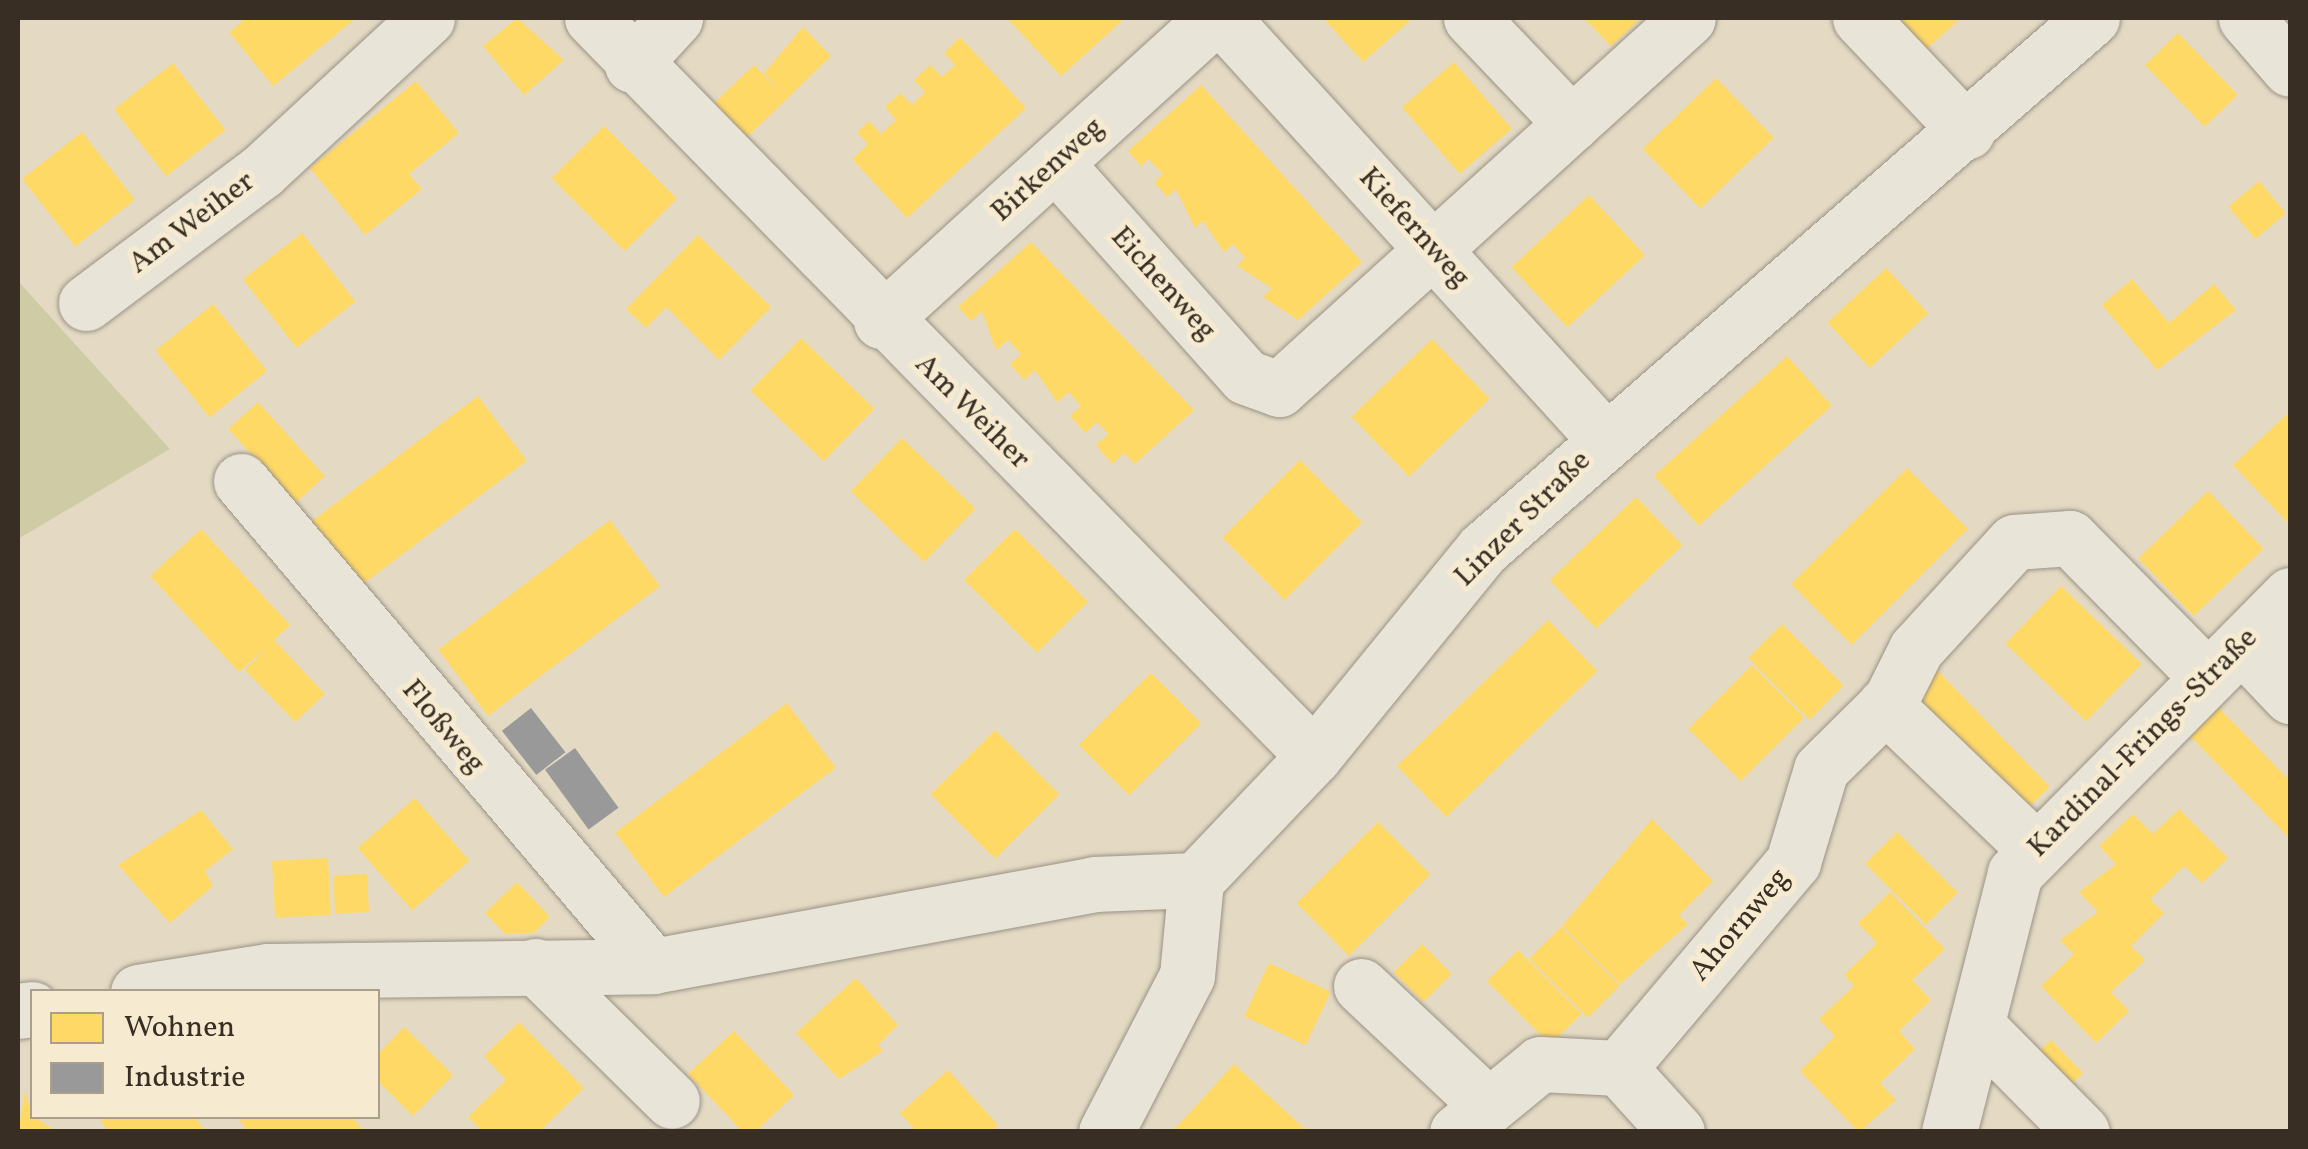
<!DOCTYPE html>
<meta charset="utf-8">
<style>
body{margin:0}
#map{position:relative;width:2308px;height:1149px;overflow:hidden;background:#e4dac4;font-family:Vollkorn,serif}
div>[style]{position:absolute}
.green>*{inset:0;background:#cfcca5}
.homes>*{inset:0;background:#ffd966;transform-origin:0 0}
.industry>*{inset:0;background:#999;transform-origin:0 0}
.roads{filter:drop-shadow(0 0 2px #9a9285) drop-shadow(0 0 2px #9a9285)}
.minor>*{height:55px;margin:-27.5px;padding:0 27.5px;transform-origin:27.5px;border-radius:27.5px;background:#e9e4d8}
span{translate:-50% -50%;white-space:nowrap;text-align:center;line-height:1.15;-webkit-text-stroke:10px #f6ebd0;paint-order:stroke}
.street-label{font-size:30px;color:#382e24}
.frame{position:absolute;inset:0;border:20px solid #382e24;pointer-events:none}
.legend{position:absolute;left:30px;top:989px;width:350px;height:130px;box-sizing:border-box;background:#f6ebd0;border:2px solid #aa9f8b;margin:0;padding:12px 18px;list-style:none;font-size:30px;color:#382e24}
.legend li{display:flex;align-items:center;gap:20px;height:50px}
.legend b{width:50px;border:2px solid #aa9f8b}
</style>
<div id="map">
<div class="green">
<i style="clip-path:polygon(18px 281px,170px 449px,18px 539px)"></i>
</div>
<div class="homes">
<i style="clip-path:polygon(247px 18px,356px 18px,273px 86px,229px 32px)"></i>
<i style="clip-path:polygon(517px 18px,564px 60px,524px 95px,483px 46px)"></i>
<i style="clip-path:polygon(1007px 18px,1125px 18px,1061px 76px)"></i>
<i style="clip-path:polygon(1323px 18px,1413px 18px,1363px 62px)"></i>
<i style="clip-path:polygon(1584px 18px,1641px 18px,1611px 46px)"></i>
<i style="clip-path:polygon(1897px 18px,1961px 18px,1926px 49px)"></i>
<i style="clip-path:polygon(803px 27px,831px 56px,737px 147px,709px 118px,720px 108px,714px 103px,754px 65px,782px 94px,764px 73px)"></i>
<i style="left:2178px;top:33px;width:86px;height:46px;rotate:46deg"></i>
<i style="clip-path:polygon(960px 37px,1026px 108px,907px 218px,852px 159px,868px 144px,857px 132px,869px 121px,881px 134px,896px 120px,885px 107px,900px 93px,912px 105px,925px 92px,914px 80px,930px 65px,942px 77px,955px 65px,944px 53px)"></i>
<i style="left:1454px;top:62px;width:88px;height:69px;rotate:49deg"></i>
<i style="left:173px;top:63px;width:85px;height:75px;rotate:52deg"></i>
<i style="left:1716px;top:78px;width:83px;height:102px;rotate:46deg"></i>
<i style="clip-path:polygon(416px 81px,459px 133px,409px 174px,422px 189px,365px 235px,310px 168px)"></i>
<i style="clip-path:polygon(1201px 85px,1362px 262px,1298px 320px,1263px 297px,1272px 288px,1237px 266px,1245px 258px,1233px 244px,1224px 252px,1203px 221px,1195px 228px,1176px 189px,1167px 197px,1154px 182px,1163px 174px,1148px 159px,1141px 166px,1128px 151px)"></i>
<i style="left:604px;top:126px;width:103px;height:74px;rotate:45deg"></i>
<i style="left:82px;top:132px;width:86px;height:76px;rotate:52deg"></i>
<i style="left:2259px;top:181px;width:42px;height:40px;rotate:50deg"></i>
<i style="left:1589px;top:195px;width:82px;height:106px;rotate:47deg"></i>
<i style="left:302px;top:233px;width:87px;height:75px;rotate:52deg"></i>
<i style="clip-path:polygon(698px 235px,771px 307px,719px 360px,666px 307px,646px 328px,626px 309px)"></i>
<i style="clip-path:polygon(1031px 242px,1194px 410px,1135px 464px,1124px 453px,1112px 464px,1096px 445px,1108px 434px,1097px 422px,1085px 433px,1070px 416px,1081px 406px,1069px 392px,1057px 402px,1035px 370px,1024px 380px,1010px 364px,1021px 354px,1008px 340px,996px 350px,982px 311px,971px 321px,958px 307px)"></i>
<i style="left:1886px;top:268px;width:62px;height:80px;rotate:47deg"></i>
<i style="clip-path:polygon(2132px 279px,2169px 323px,2214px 284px,2236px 310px,2157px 370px,2102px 305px)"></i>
<i style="left:213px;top:304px;width:86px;height:74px;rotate:51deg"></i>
<i style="left:801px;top:338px;width:102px;height:73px;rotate:44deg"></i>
<i style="left:1432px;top:339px;width:83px;height:112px;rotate:46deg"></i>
<i style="left:1787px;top:356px;width:67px;height:179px;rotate:48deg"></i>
<i style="left:478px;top:396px;width:81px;height:215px;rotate:53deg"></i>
<i style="left:258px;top:402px;width:100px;height:40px;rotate:48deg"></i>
<i style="clip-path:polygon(2290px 411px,2290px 525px,2233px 465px)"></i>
<i style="left:902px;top:438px;width:102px;height:74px;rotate:44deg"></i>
<i style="left:1300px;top:460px;width:88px;height:110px;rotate:45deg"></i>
<i style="left:1907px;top:468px;width:86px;height:164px;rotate:45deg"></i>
<i style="left:2208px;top:491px;width:80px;height:97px;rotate:46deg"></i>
<i style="left:1636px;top:497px;width:67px;height:120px;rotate:46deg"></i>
<i style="left:610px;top:520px;width:83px;height:215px;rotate:53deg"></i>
<i style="clip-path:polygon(201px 529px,290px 625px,274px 640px,325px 694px,295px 722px,245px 670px,269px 645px,239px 672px,150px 576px)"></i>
<i style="left:1015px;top:529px;width:103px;height:72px;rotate:45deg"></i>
<i style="left:2061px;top:586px;width:112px;height:80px;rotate:44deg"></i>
<i style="left:1548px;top:620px;width:71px;height:210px;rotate:46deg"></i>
<i style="left:1782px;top:624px;width:87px;height:48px;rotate:45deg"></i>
<i style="left:1752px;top:665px;width:74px;height:90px;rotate:45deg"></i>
<i style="left:1938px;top:671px;width:161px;height:38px;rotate:46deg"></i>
<i style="left:1151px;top:673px;width:71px;height:102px;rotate:45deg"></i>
<i style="left:787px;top:703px;width:81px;height:215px;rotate:53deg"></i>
<i style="clip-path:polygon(2217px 706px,2290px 781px,2290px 839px,2188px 734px)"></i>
<i style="left:995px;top:730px;width:91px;height:91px;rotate:45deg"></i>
<i style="left:415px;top:798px;width:83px;height:76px;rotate:49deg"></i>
<i style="clip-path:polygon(2179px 809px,2228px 858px,2202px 883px,2184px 866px,2150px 899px,2164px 913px,2131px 946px,2145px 960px,2111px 992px,2129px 1011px,2096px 1043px,2041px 986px,2074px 954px,2060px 940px,2098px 912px,2079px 892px,2116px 864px,2099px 846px,2133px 814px,2153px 834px)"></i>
<i style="clip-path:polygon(201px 810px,233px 849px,205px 871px,213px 886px,170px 923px,118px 865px)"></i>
<i style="clip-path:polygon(1652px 819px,1713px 881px,1679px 915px,1688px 924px,1620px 984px,1562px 926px)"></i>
<i style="left:1378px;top:822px;width:74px;height:115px;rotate:45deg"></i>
<i style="left:1897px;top:832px;width:86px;height:45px;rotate:45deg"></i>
<i style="left:328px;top:858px;width:57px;height:56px;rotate:87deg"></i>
<i style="left:367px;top:874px;width:38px;height:34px;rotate:87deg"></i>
<i style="clip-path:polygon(517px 882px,550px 917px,534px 933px,505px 934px,485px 913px)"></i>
<i style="clip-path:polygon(1890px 892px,1945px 949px,1912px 980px,1931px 1000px,1899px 1031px,1915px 1049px,1880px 1083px,1896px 1100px,1859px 1132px,1800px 1071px,1835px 1036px,1819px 1019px,1854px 986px,1844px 975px,1877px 943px,1858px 923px)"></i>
<i style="left:1561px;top:927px;width:83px;height:45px;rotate:45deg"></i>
<i style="left:1422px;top:944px;width:42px;height:40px;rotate:45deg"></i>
<i style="left:1518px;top:950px;width:90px;height:44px;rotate:45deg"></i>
<i style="left:1269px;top:963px;width:68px;height:59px;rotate:25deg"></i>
<i style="clip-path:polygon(856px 978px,898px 1025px,878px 1045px,883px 1051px,839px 1079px,796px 1033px)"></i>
<i style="clip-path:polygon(519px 1022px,584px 1088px,539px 1132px,483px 1132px,468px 1117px,506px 1080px,484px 1056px)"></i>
<i style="clip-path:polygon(404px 1027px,453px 1075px,413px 1116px,378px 1081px,378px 1054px)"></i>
<i style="clip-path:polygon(734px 1031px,794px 1095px,755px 1132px,743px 1132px,688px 1074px)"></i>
<i style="left:2051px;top:1040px;width:46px;height:28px;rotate:46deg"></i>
<i style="clip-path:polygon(1234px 1064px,1308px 1132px,1172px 1132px)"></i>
<i style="clip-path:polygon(948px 1070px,998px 1125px,991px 1132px,917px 1132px,900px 1113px)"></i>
<i style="clip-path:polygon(25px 1091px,32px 1116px,58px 1132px,18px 1132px)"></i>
<i style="clip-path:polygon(97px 1116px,194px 1116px,206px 1132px,109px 1132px)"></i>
<i style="clip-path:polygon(236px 1116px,351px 1116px,364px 1132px,249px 1132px)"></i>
</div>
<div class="industry">
<i style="left:531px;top:708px;width:56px;height:37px;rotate:52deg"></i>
<i style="left:575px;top:748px;width:74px;height:37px;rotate:54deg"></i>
</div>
<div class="roads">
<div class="minor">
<i style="left:592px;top:18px;width:1032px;rotate:45.63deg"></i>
<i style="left:1222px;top:18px;width:569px;rotate:47.71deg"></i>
<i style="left:1471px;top:18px;width:146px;rotate:46.4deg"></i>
<i style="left:1860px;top:18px;width:156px;rotate:46.6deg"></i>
<i style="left:2246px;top:18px;width:67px;rotate:49.2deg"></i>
<i style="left:632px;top:65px;width:64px;rotate:-47.5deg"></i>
<i style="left:1056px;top:164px;width:285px;rotate:48.3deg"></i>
<i style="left:1246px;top:377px;width:35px;rotate:20deg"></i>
<i style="left:1279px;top:389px;width:552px;rotate:-42.21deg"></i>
<i style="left:86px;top:303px;width:220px;rotate:-36.9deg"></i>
<i style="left:262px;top:171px;width:225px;rotate:-42.8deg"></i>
<i style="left:881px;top:321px;width:450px;rotate:-42.3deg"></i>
<i style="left:241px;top:481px;width:636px;rotate:49.65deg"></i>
<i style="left:2281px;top:627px;width:15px;rotate:-132deg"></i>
<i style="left:2271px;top:616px;width:46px;rotate:108.8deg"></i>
<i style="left:2256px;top:660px;width:50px;rotate:46.6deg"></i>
<i style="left:1885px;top:705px;width:209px;rotate:43.8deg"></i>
<i style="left:535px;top:966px;width:192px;rotate:44.6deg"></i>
<i style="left:1361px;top:986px;width:175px;rotate:43.2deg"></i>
<i style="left:138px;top:992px;width:132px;rotate:-9.2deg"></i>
<i style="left:268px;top:971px;width:385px;rotate:-0.7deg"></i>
<i style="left:653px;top:966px;width:449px;rotate:-10.5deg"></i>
<i style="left:1094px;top:884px;width:102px;rotate:-2.2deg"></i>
<i style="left:18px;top:1011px;width:14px;rotate:-8deg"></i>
<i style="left:1979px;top:1028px;width:146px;rotate:45.3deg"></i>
<i style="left:1106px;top:1132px;width:176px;rotate:-62.6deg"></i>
<i style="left:1187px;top:976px;width:96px;rotate:-84.6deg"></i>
<i style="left:1196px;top:880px;width:171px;rotate:-46.4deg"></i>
<i style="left:1314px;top:756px;width:267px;rotate:-50.8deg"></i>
<i style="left:1483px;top:549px;width:808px;rotate:-41.09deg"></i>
<i style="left:1457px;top:1132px;width:107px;rotate:-39.3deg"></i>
<i style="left:1540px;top:1064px;width:79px;rotate:2.9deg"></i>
<i style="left:1677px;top:1132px;width:86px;rotate:-132.2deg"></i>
<i style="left:1619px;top:1068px;width:270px;rotate:-49.8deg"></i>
<i style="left:1793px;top:862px;width:97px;rotate:-73.2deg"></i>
<i style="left:1821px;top:769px;width:97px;rotate:-44.6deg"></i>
<i style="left:1890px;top:701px;width:58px;rotate:-63.4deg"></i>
<i style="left:1916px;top:649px;width:145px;rotate:-47.5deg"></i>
<i style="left:2014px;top:542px;width:56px;rotate:-4.1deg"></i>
<i style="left:2070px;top:538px;width:191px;rotate:45.4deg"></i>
<i style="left:1949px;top:1132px;width:267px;rotate:-75.7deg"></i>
<i style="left:2015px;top:873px;width:391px;rotate:-45.3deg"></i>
</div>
</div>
<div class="street-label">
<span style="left:1048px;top:170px;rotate:-42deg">Birkenweg</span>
<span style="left:192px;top:223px;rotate:-37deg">Am Weiher</span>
<span style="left:1414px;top:228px;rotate:48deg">Kiefernweg</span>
<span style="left:1163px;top:284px;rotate:48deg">Eichenweg</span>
<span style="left:972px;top:412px;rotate:45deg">Am Weiher</span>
<span style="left:1523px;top:519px;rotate:-45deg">Linzer Straße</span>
<span style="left:443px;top:727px;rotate:50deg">Floßweg</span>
<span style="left:2143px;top:743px;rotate:-45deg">Kardinal-Frings-Straße</span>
<span style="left:1740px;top:925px;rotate:-50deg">Ahornweg</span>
</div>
<div class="frame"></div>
<ul class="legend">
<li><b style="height:28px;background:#ffd966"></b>Wohnen</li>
<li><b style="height:28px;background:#999"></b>Industrie</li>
</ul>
</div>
